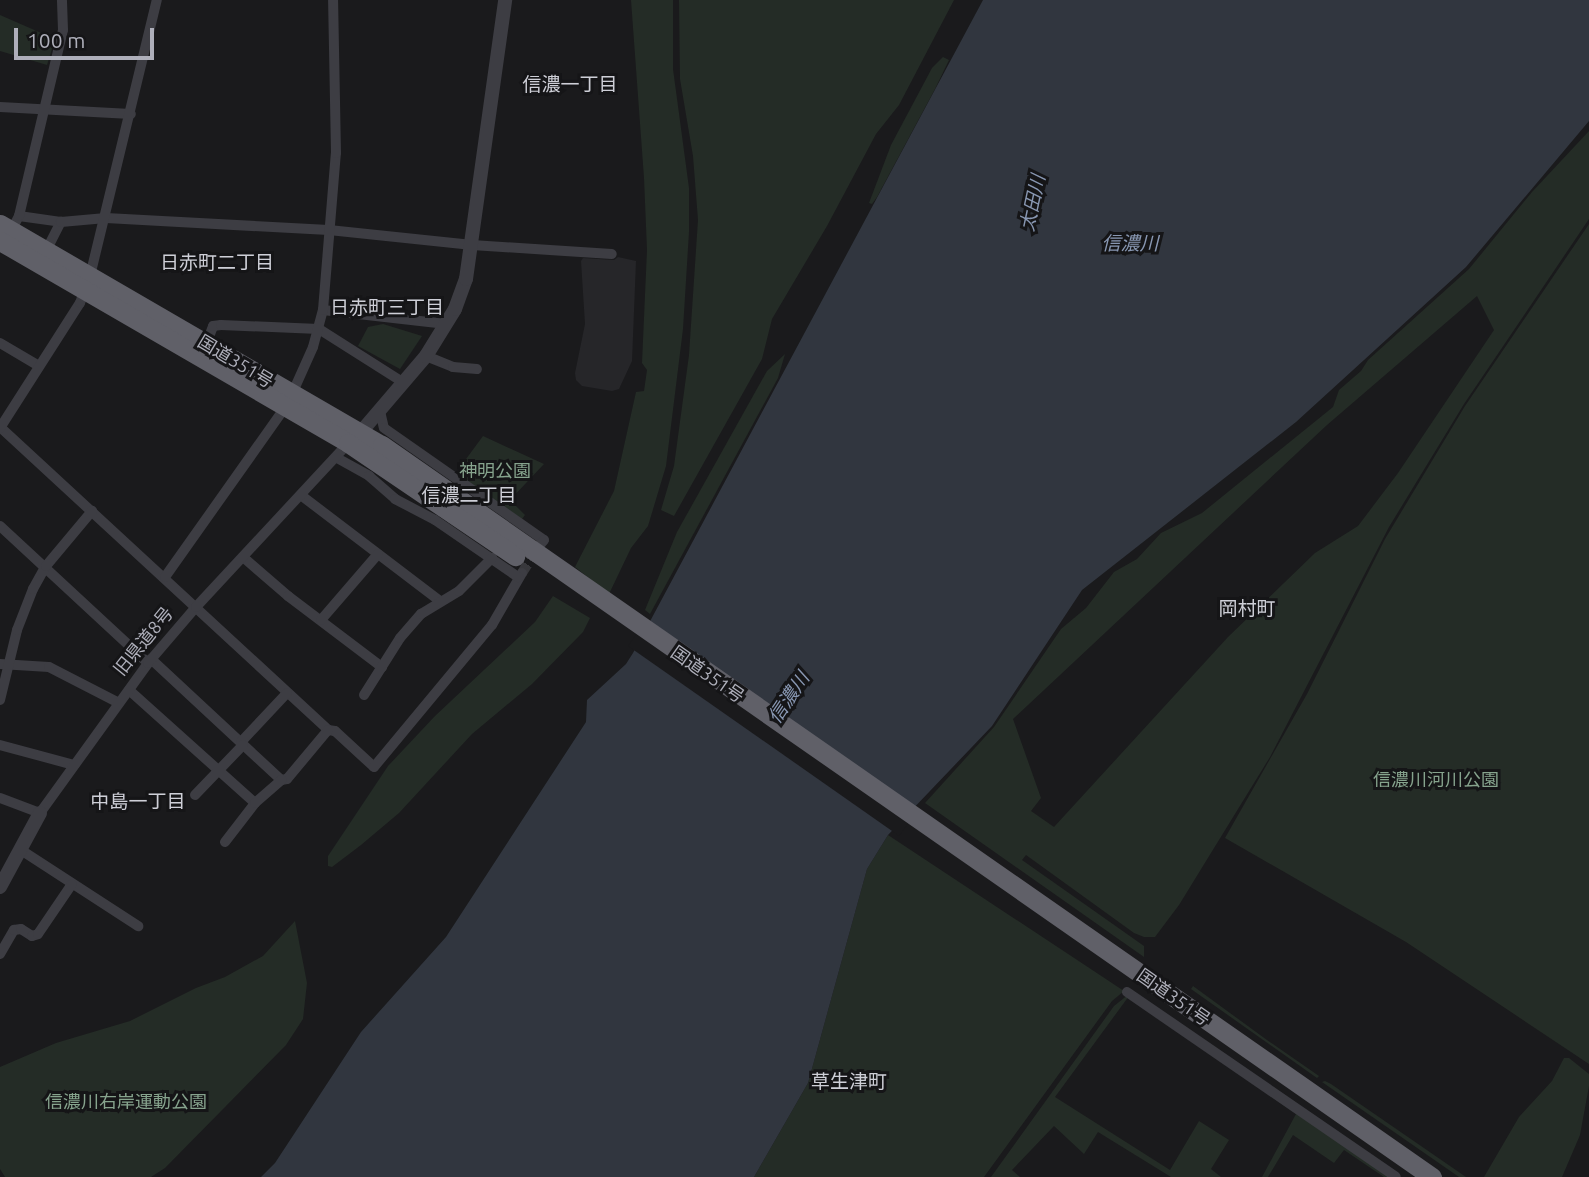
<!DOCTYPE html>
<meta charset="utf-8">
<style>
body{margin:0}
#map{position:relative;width:1589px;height:1177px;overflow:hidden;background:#1a1a1c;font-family:Ubuntu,"Noto Sans JP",sans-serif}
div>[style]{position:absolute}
.built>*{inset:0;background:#262629}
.green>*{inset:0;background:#242c26}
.water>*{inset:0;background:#31363f}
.pier>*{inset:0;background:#1a1a1c;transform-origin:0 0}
.minor-tunnel>*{height:10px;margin-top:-5px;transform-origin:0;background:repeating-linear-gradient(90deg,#38383c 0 10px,transparent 0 15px)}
.minor>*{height:10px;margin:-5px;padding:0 5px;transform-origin:5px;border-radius:5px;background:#3d3d43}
.tertiary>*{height:14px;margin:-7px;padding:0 7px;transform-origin:7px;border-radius:7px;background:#3d3d43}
.trunk>*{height:19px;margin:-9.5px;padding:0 9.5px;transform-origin:9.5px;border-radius:9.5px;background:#606068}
span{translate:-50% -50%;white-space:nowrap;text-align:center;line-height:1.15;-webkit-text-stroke:6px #151517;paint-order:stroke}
.street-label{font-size:18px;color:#aeafba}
.park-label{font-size:18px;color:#86a38d}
.neighbourhood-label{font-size:19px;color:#cecfd7}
.water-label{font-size:19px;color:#8897b2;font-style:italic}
.scale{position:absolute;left:14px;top:28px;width:140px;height:32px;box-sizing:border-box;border:4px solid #aeafba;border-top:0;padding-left:9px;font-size:21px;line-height:24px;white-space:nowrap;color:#aeafba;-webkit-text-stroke:5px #151517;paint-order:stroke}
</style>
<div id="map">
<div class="built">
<i style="clip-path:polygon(618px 257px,636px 261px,632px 361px,619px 389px,612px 391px,582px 386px,576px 380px,575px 373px,585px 324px,581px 261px,583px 258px,614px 260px)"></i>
</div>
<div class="green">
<i style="clip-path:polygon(631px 0,673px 0,673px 69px,689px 188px,689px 232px,683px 329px,666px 466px,648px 526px,631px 548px,609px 594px,575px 567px,614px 491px,636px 392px,644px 391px,647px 370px,642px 363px,647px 250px,644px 178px)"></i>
<i style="clip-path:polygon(679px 0,954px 0,899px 105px,876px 134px,827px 226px,772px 319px,762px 359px,674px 516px,661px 510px,674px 466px,689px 355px,698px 220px,693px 156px,680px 79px)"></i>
<i style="clip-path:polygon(0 15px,55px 39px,47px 65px,0 51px)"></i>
<i style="clip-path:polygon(943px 57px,949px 60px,935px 89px,877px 197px,872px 204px,869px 203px,891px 145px,932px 68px)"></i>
<i style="clip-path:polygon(evenodd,1589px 131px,1589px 219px,1464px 404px,1389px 527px,1270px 757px,1179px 905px,1155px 937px,1144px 937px,1134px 933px,1026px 855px,1022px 860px,1144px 946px,1144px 957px,925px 803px,994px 727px,1061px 629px,1086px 608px,1114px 572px,1137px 559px,1161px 533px,1202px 513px,1333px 407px,1339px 390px,1361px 371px,1368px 360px,1469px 269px,1532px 192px,1589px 131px,1477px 296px,1494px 330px,1398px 473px,1358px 526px,1315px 553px,1228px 637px,1054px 827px,1031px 811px,1041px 798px,1013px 719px,1327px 425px,1477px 296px)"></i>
<i style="clip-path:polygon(1589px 224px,1589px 1064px,1406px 942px,1225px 838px,1307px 694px,1385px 539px,1465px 406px)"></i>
<i style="clip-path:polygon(383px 324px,422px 336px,400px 369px,358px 346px,368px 327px)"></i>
<i style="clip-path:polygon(785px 354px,778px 378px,650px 614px,645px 610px,677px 532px,767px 371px)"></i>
<i style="clip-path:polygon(483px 436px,544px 464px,510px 500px,525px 515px,522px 519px,455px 474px)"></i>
<i style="clip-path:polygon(553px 596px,590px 618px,583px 632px,532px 684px,472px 734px,399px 813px,361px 845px,332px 867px,328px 866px,328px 856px,388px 766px,435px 716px,535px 622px)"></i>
<i style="clip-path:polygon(888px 835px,1124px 991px,1112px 1001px,984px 1177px,754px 1177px,808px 1083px,867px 869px)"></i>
<i style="clip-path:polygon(295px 921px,307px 983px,303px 1019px,286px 1045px,165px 1168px,151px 1177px,5px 1177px,0 1169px,0 1067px,56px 1043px,130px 1021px,196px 988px,225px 977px,263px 956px)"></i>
<i style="clip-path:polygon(1193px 986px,1267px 1040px,1319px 1076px,1317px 1078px,1191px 989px)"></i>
<i style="clip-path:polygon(1129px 994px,1392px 1177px,1384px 1177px,1344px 1150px,1334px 1163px,1293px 1135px,1268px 1177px,1262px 1177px,1296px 1114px,1129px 996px,1055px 1097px,1170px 1170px,1199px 1121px,1229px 1140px,1211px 1169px,1221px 1177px,1171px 1177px,1098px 1132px,1084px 1154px,1054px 1126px,1012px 1170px,1020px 1177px,991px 1177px,1114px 1006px)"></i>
<i style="clip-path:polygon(1564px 1058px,1569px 1058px,1589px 1074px,1589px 1086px,1580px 1135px,1562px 1177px,1484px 1177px,1519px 1117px,1552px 1081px)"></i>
<i style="clip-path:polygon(1325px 1081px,1331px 1084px,1466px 1177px,1459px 1177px,1322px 1082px)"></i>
</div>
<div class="water">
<i style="clip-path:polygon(983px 0,1589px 0,1589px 121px,1466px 267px,1296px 422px,1082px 590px,992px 726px,888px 835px,867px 869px,808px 1083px,754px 1177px,261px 1177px,275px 1163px,361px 1032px,446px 937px,586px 722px,587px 700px,626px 664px,633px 653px)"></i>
</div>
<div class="pier">
<i style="left:647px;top:619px;width:331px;height:33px;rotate:35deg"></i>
</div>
<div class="minor-tunnel">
<i style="left:522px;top:573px;width:28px;rotate:-58deg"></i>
</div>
<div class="minor">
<i style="left:0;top:107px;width:131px;rotate:3.1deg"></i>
<i style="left:19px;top:216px;width:42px;rotate:8.1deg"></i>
<i style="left:11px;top:231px;width:17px;rotate:-62deg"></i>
<i style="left:19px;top:216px;width:191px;rotate:-76.7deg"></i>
<i style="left:63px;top:30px;width:30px;rotate:-92deg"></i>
<i style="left:46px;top:251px;width:33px;rotate:-63deg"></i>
<i style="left:61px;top:222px;width:45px;rotate:-5.1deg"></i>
<i style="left:106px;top:218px;width:223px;rotate:3.1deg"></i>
<i style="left:329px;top:230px;width:144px;rotate:6deg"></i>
<i style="left:472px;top:245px;width:140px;rotate:3.7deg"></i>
<i style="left:323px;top:310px;width:124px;rotate:6.5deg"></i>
<i style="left:207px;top:342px;width:17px;rotate:-69deg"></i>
<i style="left:213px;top:326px;width:8px;rotate:-7deg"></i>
<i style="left:221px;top:325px;width:98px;rotate:2.3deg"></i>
<i style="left:319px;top:329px;width:101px;rotate:32.4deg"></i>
<i style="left:0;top:343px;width:45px;rotate:30.5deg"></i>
<i style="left:426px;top:356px;width:29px;rotate:22deg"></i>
<i style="left:453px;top:367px;width:24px;rotate:5deg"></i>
<i style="left:292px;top:394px;width:51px;rotate:-65.9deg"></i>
<i style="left:313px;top:347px;width:38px;rotate:-75deg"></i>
<i style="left:323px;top:310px;width:158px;rotate:-85.3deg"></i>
<i style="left:336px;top:153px;width:153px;rotate:-91.1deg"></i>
<i style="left:380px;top:411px;width:17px;rotate:77deg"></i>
<i style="left:384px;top:428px;width:195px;rotate:35deg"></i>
<i style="left:544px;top:540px;width:6px;rotate:129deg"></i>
<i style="left:0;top:427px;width:447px;rotate:42.7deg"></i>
<i style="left:328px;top:730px;width:7px;rotate:8deg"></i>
<i style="left:335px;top:731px;width:53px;rotate:42.7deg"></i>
<i style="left:374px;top:767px;width:185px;rotate:-50.3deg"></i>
<i style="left:492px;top:625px;width:60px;rotate:-60deg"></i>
<i style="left:0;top:428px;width:148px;rotate:-57.4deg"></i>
<i style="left:80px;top:303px;width:29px;rotate:-70deg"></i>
<i style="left:90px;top:276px;width:284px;rotate:-76.4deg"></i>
<i style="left:337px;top:458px;width:37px;rotate:29deg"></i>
<i style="left:369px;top:476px;width:35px;rotate:41deg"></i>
<i style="left:395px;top:499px;width:45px;rotate:27.7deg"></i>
<i style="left:435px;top:520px;width:101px;rotate:34.5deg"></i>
<i style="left:302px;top:496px;width:173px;rotate:37.3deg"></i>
<i style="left:0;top:526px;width:202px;rotate:42.8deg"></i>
<i style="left:243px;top:557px;width:60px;rotate:40.9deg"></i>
<i style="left:288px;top:596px;width:118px;rotate:37.1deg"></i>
<i style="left:165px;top:577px;width:209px;rotate:-54.7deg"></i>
<i style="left:321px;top:620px;width:87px;rotate:-49.2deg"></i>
<i style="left:151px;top:659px;width:178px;rotate:42.9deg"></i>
<i style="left:281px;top:780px;width:6px;rotate:-9deg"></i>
<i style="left:287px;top:779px;width:64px;rotate:-50.1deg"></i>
<i style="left:0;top:664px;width:49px;rotate:3.5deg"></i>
<i style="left:49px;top:667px;width:76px;rotate:27.2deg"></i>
<i style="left:129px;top:690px;width:169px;rotate:41.9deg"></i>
<i style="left:364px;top:695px;width:67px;rotate:-57.7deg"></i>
<i style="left:400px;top:638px;width:32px;rotate:-49deg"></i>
<i style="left:421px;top:614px;width:44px;rotate:-31.2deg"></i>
<i style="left:459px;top:591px;width:47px;rotate:-45deg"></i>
<i style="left:0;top:700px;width:72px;rotate:-76.3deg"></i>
<i style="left:17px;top:630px;width:44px;rotate:-68.7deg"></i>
<i style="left:33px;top:589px;width:26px;rotate:-61deg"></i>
<i style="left:46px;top:566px;width:72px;rotate:-50.1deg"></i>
<i style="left:241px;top:742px;width:67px;rotate:-46.8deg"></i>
<i style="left:0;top:745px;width:77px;rotate:15.1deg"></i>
<i style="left:195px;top:795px;width:69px;rotate:-46.2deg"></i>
<i style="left:0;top:798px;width:43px;rotate:20.6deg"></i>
<i style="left:40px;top:813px;width:185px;rotate:-54.2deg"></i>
<i style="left:148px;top:663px;width:74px;rotate:-49.4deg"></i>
<i style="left:196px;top:607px;width:228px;rotate:-47.1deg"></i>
<i style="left:225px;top:842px;width:49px;rotate:-52.4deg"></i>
<i style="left:255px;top:803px;width:35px;rotate:-41deg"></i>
<i style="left:21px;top:850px;width:140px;rotate:33deg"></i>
<i style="left:0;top:954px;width:28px;rotate:-60deg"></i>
<i style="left:14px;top:930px;width:7px;rotate:-8deg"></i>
<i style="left:21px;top:929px;width:13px;rotate:32deg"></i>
<i style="left:32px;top:936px;width:6px;rotate:-18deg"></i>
<i style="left:38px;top:934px;width:60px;rotate:-55.8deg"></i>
<i style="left:1127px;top:992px;width:326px;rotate:34.5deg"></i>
</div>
<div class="tertiary">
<i style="left:361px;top:432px;width:100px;rotate:-49.5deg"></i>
<i style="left:426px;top:356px;width:55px;rotate:-58.3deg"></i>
<i style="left:455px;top:309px;width:32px;rotate:-70deg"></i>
<i style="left:466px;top:279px;width:282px;rotate:-82deg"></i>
<i style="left:0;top:887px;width:84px;rotate:-61.6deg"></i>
</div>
<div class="trunk">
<i style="left:0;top:224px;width:441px;rotate:30.1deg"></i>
<i style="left:382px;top:445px;width:1280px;rotate:34.88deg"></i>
<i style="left:0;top:241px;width:402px;rotate:30.1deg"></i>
<i style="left:348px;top:443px;width:202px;rotate:34.1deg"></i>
</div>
<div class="street-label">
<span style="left:236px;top:361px;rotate:31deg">国道351号</span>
<span style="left:143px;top:641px;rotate:-51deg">旧県道8号</span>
<span style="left:708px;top:674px;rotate:35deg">国道351号</span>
<span style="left:1174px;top:997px;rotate:35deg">国道351号</span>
</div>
<div class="park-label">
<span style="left:495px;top:470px">神明公園</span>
<span style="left:1436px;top:779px">信濃川河川公園</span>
<span style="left:126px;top:1101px">信濃川右岸運動公園</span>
</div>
<div class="neighbourhood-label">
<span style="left:570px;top:85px">信濃一丁目</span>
<span style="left:217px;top:263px">日赤町二丁目</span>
<span style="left:387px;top:308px">日赤町三丁目</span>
<span style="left:469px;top:496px">信濃二丁目</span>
<span style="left:1247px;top:609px">岡村町</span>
<span style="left:138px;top:802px">中島一丁目</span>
<span style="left:849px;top:1082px">草生津町</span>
</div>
<div class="water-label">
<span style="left:1033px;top:203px;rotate:-78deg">太田川</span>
<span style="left:1130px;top:244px">信濃川</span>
<span style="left:789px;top:698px;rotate:-56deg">信濃川</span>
</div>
<div class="scale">100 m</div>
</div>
